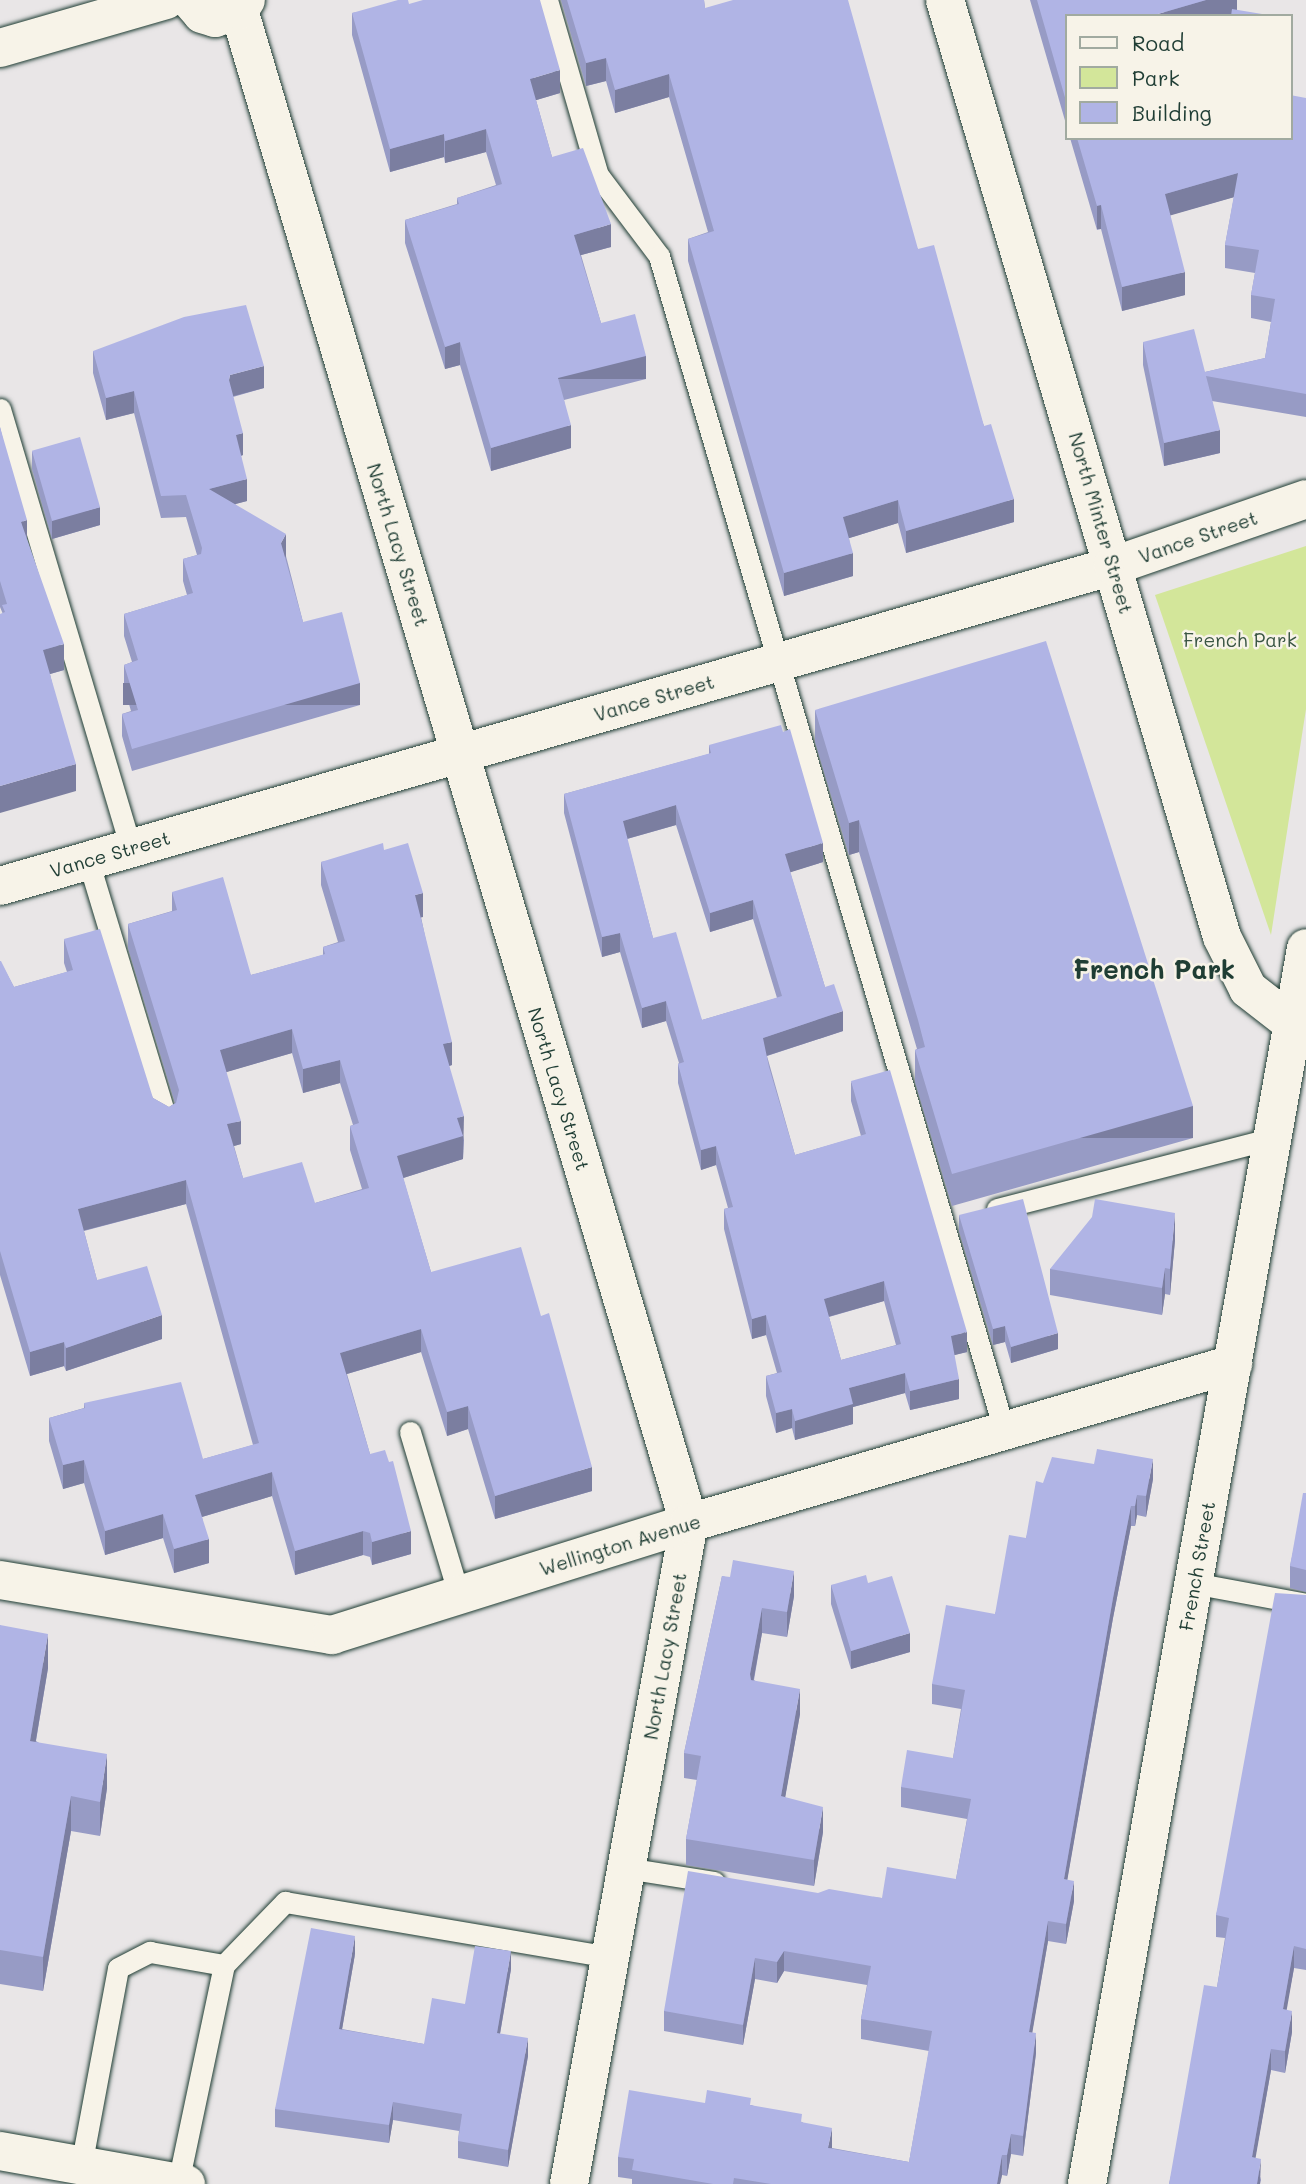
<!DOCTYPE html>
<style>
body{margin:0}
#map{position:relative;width:1306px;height:2184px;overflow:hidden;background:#e9e6e7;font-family:Mali,sans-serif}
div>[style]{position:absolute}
.green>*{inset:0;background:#d3e69a}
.roads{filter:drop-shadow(0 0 2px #1f3d34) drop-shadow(0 0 2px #1f3d34)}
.service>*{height:21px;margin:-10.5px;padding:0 10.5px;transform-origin:10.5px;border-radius:10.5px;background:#f7f3e8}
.minor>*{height:38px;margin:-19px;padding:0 19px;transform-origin:19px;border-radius:19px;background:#f7f3e8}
.tertiary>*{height:38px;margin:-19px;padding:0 19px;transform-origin:19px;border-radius:19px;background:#f7f3e8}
.wall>*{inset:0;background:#979bc5}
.shaded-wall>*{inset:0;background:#7b7ea0;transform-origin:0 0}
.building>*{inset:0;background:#b0b4e5;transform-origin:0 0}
span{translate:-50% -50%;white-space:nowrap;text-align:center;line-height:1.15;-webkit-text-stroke:5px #f7f3e8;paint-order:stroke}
.street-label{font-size:19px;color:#1f3d34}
.park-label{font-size:19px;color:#3a5643}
.district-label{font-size:26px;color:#1f3d34;font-weight:700}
.legend{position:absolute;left:1065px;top:14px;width:228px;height:126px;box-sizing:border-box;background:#f7f3e8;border:2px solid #a1aaa0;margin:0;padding:9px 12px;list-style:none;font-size:21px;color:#1f3d34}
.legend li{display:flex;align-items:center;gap:14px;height:35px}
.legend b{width:35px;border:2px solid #a1aaa0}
</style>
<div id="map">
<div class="green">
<i style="clip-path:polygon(1306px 546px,1306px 709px,1271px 935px,1155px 595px)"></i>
</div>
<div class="roads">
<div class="service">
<i style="left:547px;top:0;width:182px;rotate:73.8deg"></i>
<i style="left:598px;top:175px;width:101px;rotate:53deg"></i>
<i style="left:659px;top:256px;width:1224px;rotate:73.62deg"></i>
<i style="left:0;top:409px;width:458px;rotate:73.4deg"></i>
<i style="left:88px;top:860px;width:270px;rotate:73.2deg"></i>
<i style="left:997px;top:1209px;width:285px;rotate:-14.4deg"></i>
<i style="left:410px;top:1432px;width:170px;rotate:73.3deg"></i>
<i style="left:1193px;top:1583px;width:115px;rotate:10.5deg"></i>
<i style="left:626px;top:1868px;width:89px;rotate:9deg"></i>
<i style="left:81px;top:2166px;width:201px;rotate:-79.4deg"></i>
<i style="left:118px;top:1968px;width:36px;rotate:-27deg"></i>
<i style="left:150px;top:1952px;width:75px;rotate:10deg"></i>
<i style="left:178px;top:2183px;width:223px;rotate:-78.1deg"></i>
<i style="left:224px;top:1965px;width:88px;rotate:-45.9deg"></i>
<i style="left:285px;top:1902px;width:330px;rotate:9.6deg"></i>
</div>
<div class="minor">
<i style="left:945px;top:0;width:977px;rotate:73.53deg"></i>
<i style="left:1222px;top:937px;width:58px;rotate:63.4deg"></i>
<i style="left:1248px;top:989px;width:57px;rotate:37.9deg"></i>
<i style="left:1293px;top:1024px;width:13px;rotate:13deg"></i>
<i style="left:239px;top:10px;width:1579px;rotate:73.44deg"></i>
<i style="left:689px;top:1523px;width:672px;rotate:100.29deg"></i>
<i style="left:0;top:886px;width:1158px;rotate:-16.04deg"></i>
<i style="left:1113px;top:566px;width:204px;rotate:-19.1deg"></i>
<i style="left:0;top:1580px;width:337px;rotate:9.4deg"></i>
<i style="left:332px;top:1635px;width:374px;rotate:-17.4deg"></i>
<i style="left:689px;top:1523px;width:567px;rotate:-16.29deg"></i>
</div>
<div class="tertiary">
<i style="left:190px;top:0;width:18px;rotate:49deg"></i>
<i style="left:202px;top:14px;width:14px;rotate:17deg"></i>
<i style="left:215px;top:18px;width:25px;rotate:-18deg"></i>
<i style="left:239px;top:10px;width:12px;rotate:-55deg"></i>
<i style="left:0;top:48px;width:173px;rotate:-16.1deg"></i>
<i style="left:0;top:2151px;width:189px;rotate:10.1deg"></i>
<i style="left:1087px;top:2184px;width:1255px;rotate:-79.95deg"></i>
</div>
</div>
<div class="wall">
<i style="clip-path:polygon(561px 0,704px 0,705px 8px,918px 249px,984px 426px,1014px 522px,906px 553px,898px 523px,849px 538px,853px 576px,784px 596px,688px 261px,688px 239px,708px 232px,669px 97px,615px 113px,606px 81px,586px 86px)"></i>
<i style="clip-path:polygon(1030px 0,1237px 0,1237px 9px,1066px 16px,1066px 124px)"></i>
<i style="clip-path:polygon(409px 4px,560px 93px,536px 100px,552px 157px,611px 247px,581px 255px,601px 323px,646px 379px,564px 400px,571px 448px,491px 471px,460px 365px,445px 369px,405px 243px,405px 220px,457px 204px,457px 198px,496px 185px,486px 152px,445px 163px,444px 157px,390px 172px,352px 35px,352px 13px)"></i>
<i style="clip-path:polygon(1306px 98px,1306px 417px,1212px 401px,1220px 453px,1164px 466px,1143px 365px,1143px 342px,1205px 372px,1265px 358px,1271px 322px,1251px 318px,1251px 295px,1255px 273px,1225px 268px,1225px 245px,1234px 197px,1170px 215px,1185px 295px,1122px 311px,1101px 229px,1097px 230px,1070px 138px,1290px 138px)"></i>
<i style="clip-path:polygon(93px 351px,264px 388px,233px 397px,243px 455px,241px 456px,247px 501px,235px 504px,286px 556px,303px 622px,360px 705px,132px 771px,122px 736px,122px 714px,131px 711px,124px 687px,124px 665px,132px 662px,124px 636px,124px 614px,187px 595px,183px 581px,183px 559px,197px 555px,186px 517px,161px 518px,134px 413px,106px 420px,93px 373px)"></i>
<i style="clip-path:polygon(0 427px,27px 540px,64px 670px,50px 674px,76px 791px,0 607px)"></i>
<i style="clip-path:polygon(32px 451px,100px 525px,52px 539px,32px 469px)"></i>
<i style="clip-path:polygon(815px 710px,1193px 1138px,952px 1206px,915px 1082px,915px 1050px,917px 1049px,859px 852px,849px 855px,815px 742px)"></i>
<i style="clip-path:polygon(evenodd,709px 745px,823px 862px,790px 872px,825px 987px,843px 1031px,767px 1056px,795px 1155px,861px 1136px,851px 1101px,851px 1081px,967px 1352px,954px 1355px,959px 1399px,910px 1410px,905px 1393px,853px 1407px,853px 1424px,795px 1440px,792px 1428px,776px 1433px,766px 1396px,766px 1376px,777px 1373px,766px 1335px,752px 1339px,724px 1229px,724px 1209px,728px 1208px,716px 1165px,701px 1170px,678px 1083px,678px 1064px,679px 1063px,666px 1021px,642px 1028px,620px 952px,602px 957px,564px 813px,564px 794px,709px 754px,709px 745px,676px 825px,710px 932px,753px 919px,777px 998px,702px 1020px,653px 938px,627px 839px,676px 825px,709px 745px,884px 1301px,896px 1345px,841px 1360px,829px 1317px,884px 1301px)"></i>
<i style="clip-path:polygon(evenodd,384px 850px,423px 917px,421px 917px,452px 1065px,449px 1066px,464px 1140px,463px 1159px,403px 1178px,431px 1272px,592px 1491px,495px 1519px,468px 1429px,447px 1436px,421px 1352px,347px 1374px,370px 1454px,411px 1554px,372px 1565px,370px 1557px,363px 1555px,295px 1575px,272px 1496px,202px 1517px,209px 1563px,174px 1573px,163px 1538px,105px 1555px,84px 1483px,63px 1489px,49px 1441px,49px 1418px,84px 1408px,84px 1403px,203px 1459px,253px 1445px,186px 1204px,84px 1231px,97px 1280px,162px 1339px,66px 1371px,64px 1366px,30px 1376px,0 1275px,0 961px,14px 987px,67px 972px,64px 963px,64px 939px,153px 1098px,169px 1107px,175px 1103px,128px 948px,128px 924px,172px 911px,172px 892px,251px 975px,323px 955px,323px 947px,338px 942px,321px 885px,321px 862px,384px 850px,292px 1053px,303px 1093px,340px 1083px,353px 1125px,350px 1126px,350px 1150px,362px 1189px,315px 1203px,243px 1178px,234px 1146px,241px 1144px,226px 1072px,292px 1053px)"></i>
<i style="clip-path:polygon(959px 1215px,1058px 1349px,1011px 1363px,1005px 1342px,993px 1345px,959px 1231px)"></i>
<i style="clip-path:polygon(1175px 1240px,1170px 1295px,1165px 1294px,1162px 1315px,1050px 1295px,1050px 1269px)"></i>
<i style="clip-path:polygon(1153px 1479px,1146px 1517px,1137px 1515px,1135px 1526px,1131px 1526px,1113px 1618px,1067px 1880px,1074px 1901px,1066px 1944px,1048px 1941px,1032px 2032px,1036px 2053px,1023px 2156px,1011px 2154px,1007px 2176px,1002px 2175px,1000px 2184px,632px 2184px,632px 2179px,618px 2177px,618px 2157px,705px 2103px,751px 2105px,802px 2122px,832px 2148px,909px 2162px,929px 2051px,861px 2039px,861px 2019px,867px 1985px,784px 1971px,777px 1983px,755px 1979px,743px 2045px,664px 2031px,664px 2011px,818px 1893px,882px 1898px,956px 1879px,967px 1819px,901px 1807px,901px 1787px,953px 1758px,961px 1709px,932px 1704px,932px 1684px,995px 1614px,1026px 1538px,1043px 1483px)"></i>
<i style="clip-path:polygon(1306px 1493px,1306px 1592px,1290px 1588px,1290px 1566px)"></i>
<i style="clip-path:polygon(722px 1576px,794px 1596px,787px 1637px,762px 1633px,754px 1680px,800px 1714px,785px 1797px,823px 1832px,814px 1886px,686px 1865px,686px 1839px,697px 1780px,684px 1778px,684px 1753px)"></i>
<i style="clip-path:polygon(868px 1583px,910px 1652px,851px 1669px,831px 1604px,831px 1585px)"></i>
<i style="clip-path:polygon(1306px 1595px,1306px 1970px,1294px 1968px,1286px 2010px,1292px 2032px,1285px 2073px,1271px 2070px,1255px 2158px,1261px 2180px,1260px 2184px,1169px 2184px,1217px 1987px,1225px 1938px,1216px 1937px,1216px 1915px)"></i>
<i style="clip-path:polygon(0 1625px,48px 1668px,36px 1741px,107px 1788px,100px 1836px,71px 1831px,43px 1991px,0 1984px)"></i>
<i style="clip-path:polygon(355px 1954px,342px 2029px,424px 2044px,465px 2004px,511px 1969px,500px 2034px,528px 2056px,508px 2167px,458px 2158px,458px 2141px,459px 2131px,393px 2120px,389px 2143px,275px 2127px,275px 2109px)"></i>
</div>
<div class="shaded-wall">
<i style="clip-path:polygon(1206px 0,1237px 0,1237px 15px,1232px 16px,1151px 16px)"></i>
<i style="clip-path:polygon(606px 58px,606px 81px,586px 86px,586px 63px)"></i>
<i style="clip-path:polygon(560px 70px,560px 93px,530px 102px,530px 79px)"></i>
<i style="clip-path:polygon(669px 74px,669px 97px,615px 113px,615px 90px)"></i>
<i style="clip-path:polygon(486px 129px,486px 152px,445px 163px,445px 141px)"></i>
<i style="clip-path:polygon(444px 134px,444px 157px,390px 172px,390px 149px)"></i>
<i style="clip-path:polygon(1238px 173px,1238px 196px,1165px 217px,1165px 194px)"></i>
<i style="left:1101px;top:205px;width:24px;height:4px;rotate:90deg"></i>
<i style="clip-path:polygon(611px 224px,611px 247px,574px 257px,574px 235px)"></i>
<i style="clip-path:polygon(1185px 272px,1185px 295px,1122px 311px,1122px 287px)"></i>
<i style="clip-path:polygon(460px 342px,460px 365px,445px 369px,445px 347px)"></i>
<i style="left:646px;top:356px;width:23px;height:91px;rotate:90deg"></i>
<i style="clip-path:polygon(264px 366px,264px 388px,230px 397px,229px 380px,230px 375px)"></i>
<i style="clip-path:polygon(134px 391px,134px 413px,106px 420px,106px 398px)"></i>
<i style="clip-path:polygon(571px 425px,571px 448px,491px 471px,491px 448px)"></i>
<i style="clip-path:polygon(1220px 430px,1220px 453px,1164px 466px,1164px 443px)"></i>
<i style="clip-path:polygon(243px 433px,243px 455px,236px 457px,236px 435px)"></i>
<i style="clip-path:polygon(247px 479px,247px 501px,209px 511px,209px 489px)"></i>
<i style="clip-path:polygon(1014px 499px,1014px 522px,906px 553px,906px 531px)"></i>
<i style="clip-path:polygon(898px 500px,898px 523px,843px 540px,843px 517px)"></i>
<i style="clip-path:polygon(100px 507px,100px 525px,52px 539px,52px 520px)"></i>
<i style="clip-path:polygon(27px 520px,27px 546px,21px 522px)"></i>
<i style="clip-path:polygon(286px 534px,286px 556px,281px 565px,281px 543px)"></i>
<i style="clip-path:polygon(853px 553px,853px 576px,784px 596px,784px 573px)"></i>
<i style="clip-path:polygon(64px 644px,64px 670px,43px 676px,43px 650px)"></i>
<i style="left:360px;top:683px;width:22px;height:237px;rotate:90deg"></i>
<i style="clip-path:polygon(76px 764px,76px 791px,0 813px,0 786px)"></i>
<i style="clip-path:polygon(676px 805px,676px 825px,623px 840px,623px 821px)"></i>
<i style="clip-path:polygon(859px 820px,859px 852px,849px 855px,849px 823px)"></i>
<i style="clip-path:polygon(823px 843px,823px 862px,785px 874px,785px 854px)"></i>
<i style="clip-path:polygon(423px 893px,423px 917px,415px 919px,415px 895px)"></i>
<i style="clip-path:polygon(753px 900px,753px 919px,710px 932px,710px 913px)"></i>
<i style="clip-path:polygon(620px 933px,620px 952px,602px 957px,602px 937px)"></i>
<i style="clip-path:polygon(666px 1001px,666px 1021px,642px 1028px,642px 1008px)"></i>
<i style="clip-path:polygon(843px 1011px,843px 1031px,763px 1057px,763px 1038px)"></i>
<i style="clip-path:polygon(292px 1029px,292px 1053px,220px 1074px,220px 1050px)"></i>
<i style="clip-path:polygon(452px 1042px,452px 1065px,443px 1068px,443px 1044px)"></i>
<i style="clip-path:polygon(340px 1060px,340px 1083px,303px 1093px,303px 1069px)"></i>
<i style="left:1193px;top:1106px;width:32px;height:250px;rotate:90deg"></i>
<i style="clip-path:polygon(464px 1116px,463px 1159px,397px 1180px,397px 1156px,457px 1118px)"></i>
<i style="clip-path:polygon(241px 1121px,241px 1144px,227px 1148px,227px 1124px)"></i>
<i style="clip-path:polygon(716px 1146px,716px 1165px,701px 1170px,701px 1150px)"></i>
<i style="clip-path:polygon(186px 1180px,186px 1204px,78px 1232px,78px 1209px)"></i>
<i style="clip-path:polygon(1175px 1213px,1175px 1240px,1170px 1295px,1170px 1269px)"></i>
<i style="clip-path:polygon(1165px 1268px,1165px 1294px,1162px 1315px,1162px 1288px)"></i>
<i style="clip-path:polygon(884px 1281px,884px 1301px,824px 1318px,824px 1299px)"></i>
<i style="clip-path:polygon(162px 1315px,162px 1339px,66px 1371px,66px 1348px)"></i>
<i style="clip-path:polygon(766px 1315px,766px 1335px,752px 1339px,752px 1319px)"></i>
<i style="clip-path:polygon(1005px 1326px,1005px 1342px,993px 1345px,993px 1329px)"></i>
<i style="clip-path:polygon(421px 1329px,421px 1352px,340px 1376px,340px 1353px)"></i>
<i style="clip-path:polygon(967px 1332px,967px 1352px,951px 1356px,951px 1336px)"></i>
<i style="clip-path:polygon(1058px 1333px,1058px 1349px,1011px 1363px,1011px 1347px)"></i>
<i style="clip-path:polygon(64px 1342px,64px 1366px,30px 1376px,30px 1352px)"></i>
<i style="clip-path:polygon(905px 1373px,905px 1393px,853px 1407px,853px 1424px,795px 1440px,795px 1421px,849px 1388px)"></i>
<i style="clip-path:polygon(959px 1379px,959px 1399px,910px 1410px,910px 1391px)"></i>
<i style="clip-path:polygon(468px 1406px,468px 1429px,447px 1436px,447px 1412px)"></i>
<i style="clip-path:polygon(792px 1409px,792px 1428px,776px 1433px,776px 1413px)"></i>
<i style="clip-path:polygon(1153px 1459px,1153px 1479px,1146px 1517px,1146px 1496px)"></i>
<i style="clip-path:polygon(84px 1460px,84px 1483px,63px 1489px,63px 1465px)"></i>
<i style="clip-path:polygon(592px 1467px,592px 1491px,495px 1519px,495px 1496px)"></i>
<i style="clip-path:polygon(272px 1472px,272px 1496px,195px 1519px,195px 1495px)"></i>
<i style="clip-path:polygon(1137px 1495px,1137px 1515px,1135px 1526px,1135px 1506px)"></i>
<i style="clip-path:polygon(1131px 1506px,1131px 1526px,1113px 1618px,1064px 1899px,1064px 1879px,1113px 1598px)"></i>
<i style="clip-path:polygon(163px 1514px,163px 1538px,105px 1555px,105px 1531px)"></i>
<i style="clip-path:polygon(363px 1531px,363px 1555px,295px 1575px,295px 1551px)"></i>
<i style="clip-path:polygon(411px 1531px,411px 1554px,372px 1565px,372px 1542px)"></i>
<i style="clip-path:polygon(209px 1539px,209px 1563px,174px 1573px,174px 1549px)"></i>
<i style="clip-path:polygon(794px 1571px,794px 1596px,787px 1637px,787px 1612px)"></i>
<i style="clip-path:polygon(762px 1608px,762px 1633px,750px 1699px,750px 1674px)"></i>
<i style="clip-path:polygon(910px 1633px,910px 1652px,851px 1669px,851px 1651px)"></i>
<i style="clip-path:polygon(48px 1634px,48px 1668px,30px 1775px,30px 1741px)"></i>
<i style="clip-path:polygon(800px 1689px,800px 1714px,781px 1821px,781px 1796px)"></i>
<i style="clip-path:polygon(107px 1754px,107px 1788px,100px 1836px,100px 1802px)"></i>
<i style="clip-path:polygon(71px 1796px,71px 1831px,43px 1991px,43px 1957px)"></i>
<i style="clip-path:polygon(823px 1807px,823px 1832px,814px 1886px,814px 1860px)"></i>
<i style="clip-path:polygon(1074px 1881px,1074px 1901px,1066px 1944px,1066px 1924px)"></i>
<i style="clip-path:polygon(1048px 1921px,1048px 1941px,1029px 2052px,1029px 2032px)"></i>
<i style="clip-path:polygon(355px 1936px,355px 1954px,339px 2047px,339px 2029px)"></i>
<i style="clip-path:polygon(1294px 1946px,1294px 1968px,1283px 2031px,1283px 2009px)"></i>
<i style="clip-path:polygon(511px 1951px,511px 1969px,497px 2051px,497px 2033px)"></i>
<i style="clip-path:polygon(784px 1951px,784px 1971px,777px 1983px,777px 1962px)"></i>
<i style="clip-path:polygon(755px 1958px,755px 1979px,743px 2045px,743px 2025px)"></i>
<i style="clip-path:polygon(1292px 2011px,1292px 2032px,1285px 2073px,1285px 2051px)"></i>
<i style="clip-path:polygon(1036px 2033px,1036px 2053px,1023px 2156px,1023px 2136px)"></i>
<i style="clip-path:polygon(528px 2038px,528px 2056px,508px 2167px,508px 2150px)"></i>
<i style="clip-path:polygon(1271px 2049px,1271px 2070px,1252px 2178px,1252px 2157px)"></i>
<i style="clip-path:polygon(393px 2102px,393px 2120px,389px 2143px,389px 2125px)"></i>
<i style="clip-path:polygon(832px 2128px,832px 2148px,828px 2148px)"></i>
<i style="clip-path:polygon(1011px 2134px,1011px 2154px,1007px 2176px,1007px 2155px)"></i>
<i style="clip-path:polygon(1002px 2155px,1002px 2175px,1000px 2184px,997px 2184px)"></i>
<i style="clip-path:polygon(1261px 2159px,1260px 2184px,1257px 2184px)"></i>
</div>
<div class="building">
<i style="clip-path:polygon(398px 0,408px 0,409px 4px,423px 0,540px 0,560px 70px,530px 79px,552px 157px,583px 148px,611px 224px,574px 235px,601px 323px,635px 314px,646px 356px,558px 378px,571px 425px,491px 448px,460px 342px,445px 347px,405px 220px,459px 204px,457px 198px,502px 184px,486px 129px,445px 141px,444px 134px,390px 149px,352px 13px)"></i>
<i style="clip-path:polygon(567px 0,704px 0,705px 8px,733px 0,848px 0,918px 249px,934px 245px,984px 426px,991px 424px,1014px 499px,906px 531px,898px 500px,843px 517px,853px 553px,784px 573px,688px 239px,714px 231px,669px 74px,615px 90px,606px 58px,586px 63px)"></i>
<i style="clip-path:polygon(1037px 0,1206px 0,1151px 16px,1066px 16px,1066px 101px)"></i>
<i style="clip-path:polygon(1232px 9px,1268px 15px,1268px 16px,1231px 16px)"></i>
<i style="clip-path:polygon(1290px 95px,1306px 98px,1306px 394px,1206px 376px,1220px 430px,1164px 443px,1143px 342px,1194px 329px,1205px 372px,1265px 358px,1275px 299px,1251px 295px,1259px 250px,1225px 245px,1238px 173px,1165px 194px,1185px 272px,1122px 287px,1101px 205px,1097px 206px,1077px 138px,1290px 138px)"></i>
<i style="clip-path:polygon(246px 305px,264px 366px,230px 375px,229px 380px,243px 433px,236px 435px,247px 479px,209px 489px,286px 534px,281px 543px,303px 622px,342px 612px,360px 683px,132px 749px,122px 714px,138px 710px,124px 665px,138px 660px,124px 614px,193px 593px,183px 559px,201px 554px,202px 548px,186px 495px,161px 496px,134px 391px,106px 398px,93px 351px,184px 317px)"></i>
<i style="clip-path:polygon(0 427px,27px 520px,21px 522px,64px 644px,43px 650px,76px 764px,0 786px,0 614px,5px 612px,2px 605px,7px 604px,0 581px)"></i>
<i style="left:80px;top:437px;width:73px;height:50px;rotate:74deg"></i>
<i style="clip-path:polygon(1046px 641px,1193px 1106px,952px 1174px,915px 1050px,925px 1047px,918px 1020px,859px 820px,849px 823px,815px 710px)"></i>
<i style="clip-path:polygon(evenodd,781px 725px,783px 732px,790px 729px,823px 843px,785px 854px,825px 987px,834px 984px,843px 1011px,763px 1038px,769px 1067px,795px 1155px,866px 1134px,851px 1081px,890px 1070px,967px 1332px,951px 1336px,959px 1379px,910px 1391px,905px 1373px,849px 1388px,853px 1404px,795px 1421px,792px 1409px,776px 1413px,766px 1376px,782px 1372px,766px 1315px,752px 1319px,724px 1209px,733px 1207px,716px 1146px,701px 1150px,678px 1064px,684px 1062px,666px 1001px,642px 1008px,620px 933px,602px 937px,564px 794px,711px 753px,709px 745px,781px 725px,676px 805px,710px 913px,753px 900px,782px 996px,702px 1020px,676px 932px,653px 938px,623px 821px,676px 805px,781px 725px,884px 1281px,901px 1344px,841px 1360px,824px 1299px,884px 1281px)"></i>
<i style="clip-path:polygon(evenodd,383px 843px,384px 850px,408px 843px,423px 893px,415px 895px,452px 1042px,443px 1044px,464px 1116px,457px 1118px,463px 1136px,397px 1156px,431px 1272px,521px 1247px,541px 1316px,549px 1313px,592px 1467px,495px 1496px,468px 1406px,447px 1412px,421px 1329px,340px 1353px,370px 1454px,385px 1450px,389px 1462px,393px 1461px,411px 1531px,372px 1542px,370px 1533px,363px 1531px,295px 1551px,272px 1472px,195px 1495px,209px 1539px,174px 1549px,163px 1514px,105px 1531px,84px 1460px,63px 1465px,49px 1418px,85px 1408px,84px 1403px,181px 1382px,203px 1459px,259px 1443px,186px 1180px,78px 1209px,97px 1280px,147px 1266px,162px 1315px,66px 1348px,64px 1342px,30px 1352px,0 1251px,0 961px,1px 961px,14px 987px,73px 970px,64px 939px,100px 929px,153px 1098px,169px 1107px,176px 1103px,179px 1090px,128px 924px,177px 910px,172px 892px,223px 877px,251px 975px,325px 954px,323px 947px,345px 941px,321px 862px,383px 843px,292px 1029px,303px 1069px,340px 1060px,359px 1123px,350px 1126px,369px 1188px,315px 1203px,302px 1162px,243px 1178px,227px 1124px,241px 1121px,220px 1050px,292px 1029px)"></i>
<i style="clip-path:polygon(1023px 1199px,1058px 1333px,1011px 1347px,1005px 1326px,993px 1329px,959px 1215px)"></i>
<i style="clip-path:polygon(1095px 1199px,1175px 1213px,1170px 1269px,1165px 1268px,1162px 1288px,1050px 1269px,1092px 1217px)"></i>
<i style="clip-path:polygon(1097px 1449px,1153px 1459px,1146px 1496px,1137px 1495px,1135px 1506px,1131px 1506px,1113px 1598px,1064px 1879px,1074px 1881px,1066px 1924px,1048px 1921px,1029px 2032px,1036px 2033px,1023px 2136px,1011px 2134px,1007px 2155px,1002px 2155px,997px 2184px,771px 2184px,734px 2178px,733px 2184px,713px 2184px,632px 2170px,634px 2159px,618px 2157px,629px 2090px,705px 2103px,707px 2090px,751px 2098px,750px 2105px,802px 2114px,801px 2122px,832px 2128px,828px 2148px,909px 2162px,932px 2031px,861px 2019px,871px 1966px,784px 1951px,777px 1962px,755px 1958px,743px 2025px,664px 2011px,688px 1871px,818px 1893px,829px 1889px,882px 1898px,887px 1867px,956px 1879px,971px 1799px,901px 1787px,907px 1750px,953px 1758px,965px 1690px,932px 1684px,946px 1605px,995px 1614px,1009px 1535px,1026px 1538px,1036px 1481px,1043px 1483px,1052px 1457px,1094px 1464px)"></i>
<i style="clip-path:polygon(1303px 1493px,1306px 1493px,1306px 1570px,1290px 1566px)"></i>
<i style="clip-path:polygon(733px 1560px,794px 1571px,787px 1612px,762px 1608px,750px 1674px,751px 1680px,800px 1689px,781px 1796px,823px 1807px,814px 1860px,686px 1839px,701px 1756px,684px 1753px,722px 1576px,730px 1577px)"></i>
<i style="clip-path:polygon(866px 1575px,868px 1583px,892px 1576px,910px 1633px,851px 1651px,831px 1585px)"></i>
<i style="clip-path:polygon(1275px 1593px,1306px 1595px,1306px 1949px,1294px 1946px,1283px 2009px,1292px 2011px,1285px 2051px,1271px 2049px,1252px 2157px,1261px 2159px,1257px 2184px,1169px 2184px,1204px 1985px,1217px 1987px,1229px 1918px,1216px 1915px)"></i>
<i style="clip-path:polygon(0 1625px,48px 1634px,30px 1741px,107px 1754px,100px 1802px,71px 1796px,43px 1957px,0 1950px)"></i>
<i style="clip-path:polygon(311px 1928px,355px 1936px,339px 2029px,424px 2044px,432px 1998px,465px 2004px,475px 1946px,511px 1951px,497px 2033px,528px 2038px,508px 2150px,458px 2141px,462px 2114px,393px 2102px,389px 2125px,275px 2109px)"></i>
</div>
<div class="street-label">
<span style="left:1101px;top:523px;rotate:74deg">North Minter Street</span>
<span style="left:1198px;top:537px;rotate:-19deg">Vance Street</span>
<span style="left:398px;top:545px;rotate:73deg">North Lacy Street</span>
<span style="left:654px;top:698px;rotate:-16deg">Vance Street</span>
<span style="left:110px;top:854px;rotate:-16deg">Vance Street</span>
<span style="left:559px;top:1089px;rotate:73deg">North Lacy Street</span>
<span style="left:620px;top:1545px;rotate:-17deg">Wellington Avenue</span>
<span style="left:1197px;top:1566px;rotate:-80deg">French Street</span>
<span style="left:665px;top:1656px;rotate:-80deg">North Lacy Street</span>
</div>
<div class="park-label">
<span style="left:1240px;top:640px">French Park</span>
</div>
<div class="district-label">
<span style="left:1154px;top:970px">French Park</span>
</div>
<ul class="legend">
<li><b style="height:9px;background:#f7f3e8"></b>Road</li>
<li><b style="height:19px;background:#d3e69a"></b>Park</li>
<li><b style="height:19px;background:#b0b4e5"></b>Building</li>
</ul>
</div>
